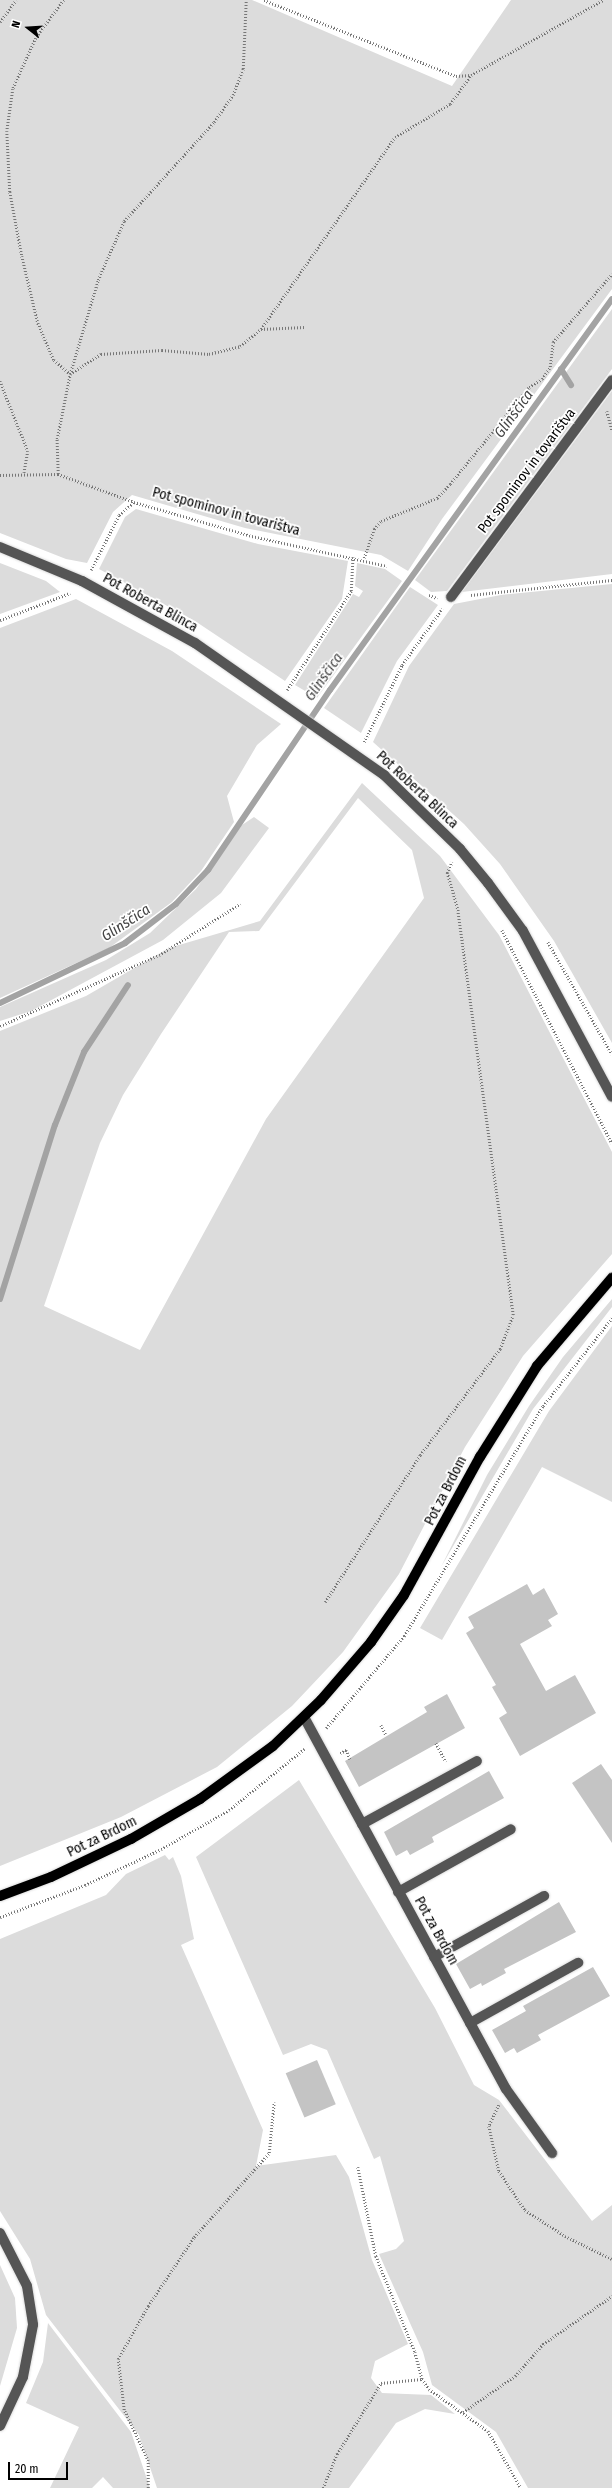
<!DOCTYPE html>
<meta charset="utf-8">
<style>
body{margin:0}
#map{position:relative;width:612px;height:2488px;overflow:hidden;background:#fff;font-family:"Fira Sans Condensed",sans-serif}
div>[style]{position:absolute}
.green>*{inset:0;background:#dcdcdc}
.stream>*{height:6px;margin:-3px;padding:0 3px;transform-origin:3px;border-radius:3px;background:#a3a3a3}
.building>*{inset:0;background:#c4c4c4;transform-origin:0 0}
.path>*{height:2.5px;margin-top:-1.25px;transform-origin:0;background:repeating-linear-gradient(90deg,#777 0 1px,transparent 0 3px)}
.roads{filter:drop-shadow(0 0 1px #dbdbdb) drop-shadow(0 0 1px #dbdbdb)}
.minor>*{height:10px;margin:-5px;padding:0 5px;transform-origin:5px;border-radius:5px;background:#555}
.major>*{height:10px;margin:-5px;padding:0 5px;transform-origin:5px;border-radius:5px;background:#000}
span{translate:-50% -50%;white-space:nowrap;text-align:center;line-height:1.15;-webkit-text-stroke:3.5px #fff;paint-order:stroke}
.street-label{font-size:14px;color:#000}
.water-label{font-size:15px;color:#444;font-style:italic}
.north{position:absolute;left:8px;top:8px;width:40px;height:40px;-webkit-text-stroke:3px #fff;paint-order:stroke;rotate:287deg;font-size:11px;font-weight:700;line-height:16px;text-align:center;color:#000}
.north::after{content:'';display:block;margin:auto;width:14px;height:18px;background:#000;clip-path:polygon(50% 0,100% 100%,50% 72%,0 100%)}
.scale{position:absolute;left:8px;top:2462px;width:60px;height:18px;box-sizing:border-box;border:2px solid #000;border-top:0;padding-left:5px;font-size:12px;line-height:14px;white-space:nowrap;color:#000;-webkit-text-stroke:3px #fff;paint-order:stroke}
</style>
<div id="map">
<div class="green">
<i style="clip-path:polygon(0 0,252px 0,452px 86px,511px 0,612px 0,612px 289px,442px 519px,408px 571px,381px 555px,245px 528px,132px 495px,113px 512px,87px 563px,66px 559px,0 533px)"></i>
<i style="clip-path:polygon(612px 309px,612px 369px,447px 591px,431px 592px,415px 580px)"></i>
<i style="clip-path:polygon(612px 391px,612px 574px,462px 592px)"></i>
<i style="clip-path:polygon(136px 509px,258px 544px,348px 561px,342px 599px,285px 681px,195px 621px,99px 569px,125px 517px)"></i>
<i style="clip-path:polygon(0 563px,46px 581px,60px 592px,0 614px)"></i>
<i style="clip-path:polygon(357px 563px,385px 569px,402px 581px,317px 698px,295px 685px,353px 594px,359px 597px,363px 591px,355px 586px)"></i>
<i style="clip-path:polygon(612px 584px,612px 1043px,554px 941px,500px 864px,464px 824px,373px 742px,409px 666px,454px 604px,501px 595px)"></i>
<i style="clip-path:polygon(410px 587px,438px 605px,397px 661px,361px 733px,324px 708px)"></i>
<i style="clip-path:polygon(76px 599px,172px 651px,281px 724px,257px 745px,227px 796px,234px 822px,201px 871px,172px 902px,109px 948px,0 998px,0 628px)"></i>
<i style="clip-path:polygon(evenodd,362px 783px,440px 856px,499px 935px,612px 1152px,612px 1254px,523px 1356px,465px 1447px,399px 1574px,343px 1652px,292px 1706px,217px 1767px,121px 1817px,0 1866px,0 1031px,86px 996px,169px 948px,260px 921px,362px 783px,358px 798px,412px 850px,424px 898px,266px 1119px,140px 1350px,44px 1306px,100px 1143px,123px 1095px,161px 1034px,229px 932px,259px 931px,358px 798px)"></i>
<i style="clip-path:polygon(254px 817px,269px 828px,221px 893px,163px 940px,31px 1011px,0 1021px,0 1007px,106px 960px,150px 933px,196px 889px,242px 825px)"></i>
<i style="clip-path:polygon(612px 1299px,612px 1307px,533px 1409px,441px 1567px,487px 1475px,529px 1406px,563px 1357px)"></i>
<i style="clip-path:polygon(612px 1326px,612px 1502px,542px 1467px,442px 1640px,420px 1628px,549px 1411px)"></i>
<i style="clip-path:polygon(299px 1780px,435px 2008px,474px 2085px,499px 2100px,592px 2221px,612px 2205px,612px 2488px,528px 2488px,496px 2432px,432px 2385px,423px 2352px,379px 2254px,396px 2249px,404px 2241px,380px 2156px,374px 2159px,327px 2050px,311px 2044px,283px 2055px,196px 1857px)"></i>
<i style="clip-path:polygon(165px 1855px,169px 1860px,173px 1857px,181px 1876px,194px 1939px,181px 1945px,263px 2130px,256px 2166px,336px 2155px,349px 2177px,372px 2260px,408px 2344px,375px 2361px,371px 2378px,382px 2393px,431px 2395px,455px 2414px,425px 2409px,396px 2423px,349px 2488px,157px 2488px,139px 2435px,46px 2315px,30px 2259px,0 2211px,0 1939px,106px 1895px,126px 1874px)"></i>
<i style="clip-path:polygon(0 2265px,15px 2298px,17px 2328px,0 2386px)"></i>
<i style="clip-path:polygon(48px 2323px,131px 2432px,150px 2488px,113px 2488px,103px 2477px,92px 2488px,50px 2488px,79px 2427px,26px 2403px,43px 2362px)"></i>
</div>
<div class="stream">
<i style="left:561px;top:369px;width:19px;rotate:58deg"></i>
<i style="left:0;top:1003px;width:139px;rotate:-25.6deg"></i>
<i style="left:125px;top:943px;width:64px;rotate:-37.4deg"></i>
<i style="left:176px;top:904px;width:47px;rotate:-46.7deg"></i>
<i style="left:208px;top:870px;width:217px;rotate:-55.9deg"></i>
<i style="left:330px;top:690px;width:482px;rotate:-54.2deg"></i>
<i style="left:0;top:1299px;width:182px;rotate:-72.5deg"></i>
<i style="left:55px;top:1125px;width:79px;rotate:-68.3deg"></i>
<i style="left:84px;top:1052px;width:80px;rotate:-56.7deg"></i>
</div>
<div class="building">
<i style="clip-path:polygon(527px 1584px,533px 1595px,544px 1588px,558px 1614px,548px 1620px,552px 1626px,520px 1644px,546px 1691px,575px 1675px,596px 1713px,520px 1756px,499px 1718px,507px 1713px,492px 1687px,496px 1685px,466px 1633px,474px 1628px,468px 1617px)"></i>
<i style="clip-path:polygon(447px 1694px,465px 1728px,359px 1787px,345px 1761px,427px 1712px,424px 1707px)"></i>
<i style="clip-path:polygon(601px 1764px,612px 1780px,612px 1843px,572px 1783px)"></i>
<i style="clip-path:polygon(489px 1771px,504px 1798px,432px 1837px,434px 1842px,410px 1855px,407px 1850px,396px 1856px,384px 1832px)"></i>
<i style="clip-path:polygon(559px 1902px,576px 1932px,504px 1969px,506px 1973px,482px 1986px,481px 1983px,470px 1989px,456px 1964px)"></i>
<i style="clip-path:polygon(593px 1967px,610px 1996px,538px 2035px,541px 2040px,517px 2053px,514px 2048px,505px 2053px,492px 2030px,526px 2011px,523px 2006px)"></i>
<i style="left:317px;top:2060px;width:48px;height:34px;rotate:67deg"></i>
</div>
<div class="path">
<i style="left:64px;top:0;width:47px;rotate:126.4deg"></i>
<i style="left:36px;top:38px;width:56px;rotate:114.3deg"></i>
<i style="left:13px;top:89px;width:42px;rotate:98.1deg"></i>
<i style="left:7px;top:131px;width:61px;rotate:87.2deg"></i>
<i style="left:10px;top:192px;width:65px;rotate:79.4deg"></i>
<i style="left:22px;top:256px;width:69px;rotate:76.6deg"></i>
<i style="left:38px;top:323px;width:40px;rotate:66.6deg"></i>
<i style="left:54px;top:360px;width:21px;rotate:41deg"></i>
<i style="left:70px;top:374px;width:37px;rotate:-33deg"></i>
<i style="left:101px;top:354px;width:61px;rotate:-3.8deg"></i>
<i style="left:162px;top:350px;width:47px;rotate:4.9deg"></i>
<i style="left:209px;top:354px;width:32px;rotate:-14deg"></i>
<i style="left:240px;top:346px;width:27px;rotate:-39deg"></i>
<i style="left:261px;top:329px;width:44px;rotate:-2.6deg"></i>
<i style="left:264px;top:0;width:206px;rotate:21.6deg"></i>
<i style="left:456px;top:76px;width:15px;rotate:-4deg"></i>
<i style="left:471px;top:75px;width:152px;rotate:-29.6deg"></i>
<i style="left:0;top:22px;width:27px;rotate:-54deg"></i>
<i style="left:261px;top:329px;width:234px;rotate:-55.1deg"></i>
<i style="left:395px;top:137px;width:64px;rotate:-31deg"></i>
<i style="left:450px;top:104px;width:36px;rotate:-54deg"></i>
<i style="left:0;top:381px;width:75px;rotate:68.2deg"></i>
<i style="left:28px;top:451px;width:22px;rotate:100deg"></i>
<i style="left:607px;top:411px;width:20px;rotate:75deg"></i>
<i style="left:58px;top:474px;width:35px;rotate:-92deg"></i>
<i style="left:57px;top:439px;width:66px;rotate:-78.7deg"></i>
<i style="left:70px;top:374px;width:98px;rotate:-73.4deg"></i>
<i style="left:98px;top:280px;width:64px;rotate:-66.2deg"></i>
<i style="left:124px;top:221px;width:134px;rotate:-47.7deg"></i>
<i style="left:214px;top:122px;width:33px;rotate:-55deg"></i>
<i style="left:233px;top:95px;width:28px;rotate:-69deg"></i>
<i style="left:243px;top:69px;width:69px;rotate:-87.5deg"></i>
<i style="left:0;top:475px;width:58px;rotate:-1deg"></i>
<i style="left:58px;top:474px;width:81px;rotate:20.2deg"></i>
<i style="left:364px;top:558px;width:31px;rotate:-71deg"></i>
<i style="left:374px;top:529px;width:11px;rotate:-49deg"></i>
<i style="left:381px;top:521px;width:61px;rotate:-22.3deg"></i>
<i style="left:437px;top:498px;width:19px;rotate:-47deg"></i>
<i style="left:450px;top:484px;width:125px;rotate:-50.8deg"></i>
<i style="left:529px;top:387px;width:15px;rotate:-32deg"></i>
<i style="left:542px;top:379px;width:14px;rotate:-56deg"></i>
<i style="left:550px;top:367px;width:25px;rotate:-83deg"></i>
<i style="left:553px;top:342px;width:90px;rotate:-49.1deg"></i>
<i style="left:91px;top:570px;width:62px;rotate:-63deg"></i>
<i style="left:119px;top:515px;width:20px;rotate:-41deg"></i>
<i style="left:134px;top:502px;width:123px;rotate:16.1deg"></i>
<i style="left:252px;top:536px;width:138px;rotate:12.5deg"></i>
<i style="left:429px;top:595px;width:9px;rotate:21deg"></i>
<i style="left:471px;top:595px;width:142px;rotate:-6.1deg"></i>
<i style="left:0;top:620px;width:75px;rotate:-21.1deg"></i>
<i style="left:287px;top:690px;width:118px;rotate:-57.1deg"></i>
<i style="left:351px;top:591px;width:34px;rotate:-87deg"></i>
<i style="left:364px;top:742px;width:86px;rotate:-63.7deg"></i>
<i style="left:402px;top:665px;width:69px;rotate:-54.5deg"></i>
<i style="left:502px;top:930px;width:240px;rotate:62.7deg"></i>
<i style="left:548px;top:942px;width:129px;rotate:60.3deg"></i>
<i style="left:0;top:1026px;width:174px;rotate:-24.1deg"></i>
<i style="left:159px;top:955px;width:96px;rotate:-32.2deg"></i>
<i style="left:325px;top:1602px;width:175px;rotate:-57.1deg"></i>
<i style="left:420px;top:1455px;width:133px;rotate:-53deg"></i>
<i style="left:500px;top:1349px;width:36px;rotate:-69deg"></i>
<i style="left:513px;top:1315px;width:408px;rotate:-97.8deg"></i>
<i style="left:458px;top:911px;width:40px;rotate:-106deg"></i>
<i style="left:447px;top:873px;width:12px;rotate:-66deg"></i>
<i style="left:381px;top:1725px;width:11px;rotate:63deg"></i>
<i style="left:326px;top:1728px;width:121px;rotate:-49.7deg"></i>
<i style="left:404px;top:1636px;width:269px;rotate:-58.9deg"></i>
<i style="left:543px;top:1406px;width:112px;rotate:-51.9deg"></i>
<i style="left:436px;top:1743px;width:21px;rotate:62deg"></i>
<i style="left:340px;top:1753px;width:7px;rotate:-27deg"></i>
<i style="left:346px;top:1750px;width:10px;rotate:66deg"></i>
<i style="left:0;top:1917px;width:91px;rotate:-20.6deg"></i>
<i style="left:85px;top:1885px;width:84px;rotate:-25.3deg"></i>
<i style="left:161px;top:1849px;width:78px;rotate:-29.8deg"></i>
<i style="left:229px;top:1810px;width:97px;rotate:-39.1deg"></i>
<i style="left:499px;top:2105px;width:23px;rotate:115deg"></i>
<i style="left:489px;top:2126px;width:46px;rotate:77.5deg"></i>
<i style="left:499px;top:2171px;width:47px;rotate:56.3deg"></i>
<i style="left:525px;top:2210px;width:48px;rotate:33deg"></i>
<i style="left:565px;top:2236px;width:52px;rotate:26.1deg"></i>
<i style="left:358px;top:2167px;width:91px;rotate:78.6deg"></i>
<i style="left:376px;top:2256px;width:104px;rotate:67.9deg"></i>
<i style="left:415px;top:2352px;width:28px;rotate:75deg"></i>
<i style="left:422px;top:2379px;width:12px;rotate:55deg"></i>
<i style="left:429px;top:2389px;width:72px;rotate:35.4deg"></i>
<i style="left:488px;top:2431px;width:66px;rotate:59.9deg"></i>
<i style="left:463px;top:2412px;width:63px;rotate:-34.7deg"></i>
<i style="left:515px;top:2376px;width:43px;rotate:-48.8deg"></i>
<i style="left:543px;top:2344px;width:84px;rotate:-34.8deg"></i>
<i style="left:148px;top:2488px;width:27px;rotate:-90deg"></i>
<i style="left:148px;top:2461px;width:56px;rotate:-115.2deg"></i>
<i style="left:124px;top:2410px;width:51px;rotate:-96.7deg"></i>
<i style="left:118px;top:2359px;width:61px;rotate:-60.5deg"></i>
<i style="left:148px;top:2306px;width:83px;rotate:-56.3deg"></i>
<i style="left:194px;top:2237px;width:113px;rotate:-48.2deg"></i>
<i style="left:269px;top:2153px;width:51px;rotate:-84.4deg"></i>
<i style="left:323px;top:2488px;width:37px;rotate:-68deg"></i>
<i style="left:337px;top:2454px;width:84px;rotate:-58.2deg"></i>
<i style="left:381px;top:2383px;width:41px;rotate:-5.6deg"></i>
</div>
<div class="roads">
<div class="minor">
<i style="left:0;top:547px;width:89px;rotate:22.5deg"></i>
<i style="left:82px;top:581px;width:129px;rotate:28.8deg"></i>
<i style="left:195px;top:643px;width:231px;rotate:34.9deg"></i>
<i style="left:384px;top:775px;width:106px;rotate:44.2deg"></i>
<i style="left:460px;top:849px;width:44px;rotate:50.5deg"></i>
<i style="left:488px;top:883px;width:59px;rotate:53.9deg"></i>
<i style="left:523px;top:931px;width:188px;rotate:61.8deg"></i>
<i style="left:451px;top:597px;width:270px;rotate:-53.4deg"></i>
<i style="left:304px;top:1717px;width:423px;rotate:61.5deg"></i>
<i style="left:506px;top:2089px;width:79px;rotate:54.3deg"></i>
<i style="left:362px;top:1824px;width:131px;rotate:-28.7deg"></i>
<i style="left:398px;top:1892px;width:129px;rotate:-29.1deg"></i>
<i style="left:434px;top:1957px;width:126px;rotate:-29deg"></i>
<i style="left:470px;top:2023px;width:124px;rotate:-29.1deg"></i>
<i style="left:0;top:2233px;width:59px;rotate:63deg"></i>
<i style="left:27px;top:2286px;width:39px;rotate:81deg"></i>
<i style="left:33px;top:2325px;width:53px;rotate:100.9deg"></i>
<i style="left:23px;top:2377px;width:54px;rotate:115.1deg"></i>
</div>
<div class="major">
<i style="left:0;top:1896px;width:54px;rotate:-20.4deg"></i>
<i style="left:51px;top:1877px;width:89px;rotate:-25.4deg"></i>
<i style="left:131px;top:1839px;width:80px;rotate:-30.1deg"></i>
<i style="left:200px;top:1799px;width:90px;rotate:-36deg"></i>
<i style="left:273px;top:1746px;width:66px;rotate:-43.8deg"></i>
<i style="left:321px;top:1700px;width:77px;rotate:-49.2deg"></i>
<i style="left:371px;top:1642px;width:57px;rotate:-54.9deg"></i>
<i style="left:404px;top:1595px;width:158px;rotate:-61.2deg"></i>
<i style="left:480px;top:1457px;width:107px;rotate:-57.9deg"></i>
<i style="left:537px;top:1366px;width:116px;rotate:-49.6deg"></i>
</div>
</div>
<div class="street-label">
<span style="left:527px;top:471px;rotate:-53deg">Pot spominov in tovarištva</span>
<span style="left:226px;top:512px;rotate:15deg">Pot spominov in tovarištva</span>
<span style="left:150px;top:603px;rotate:29deg">Pot Roberta Blinca</span>
<span style="left:417px;top:790px;rotate:43deg">Pot Roberta Blinca</span>
<span style="left:446px;top:1491px;rotate:-63deg">Pot za Brdom</span>
<span style="left:102px;top:1837px;rotate:-26deg">Pot za Brdom</span>
<span style="left:436px;top:1931px;rotate:61deg">Pot za Brdom</span>
</div>
<div class="water-label">
<span style="left:514px;top:414px;rotate:-54deg">Glinščica</span>
<span style="left:324px;top:677px;rotate:-55deg">Glinščica</span>
<span style="left:126px;top:923px;rotate:-33deg">Glinščica</span>
</div>
<div class="north">N</div>
<div class="scale">20 m</div>
</div>
